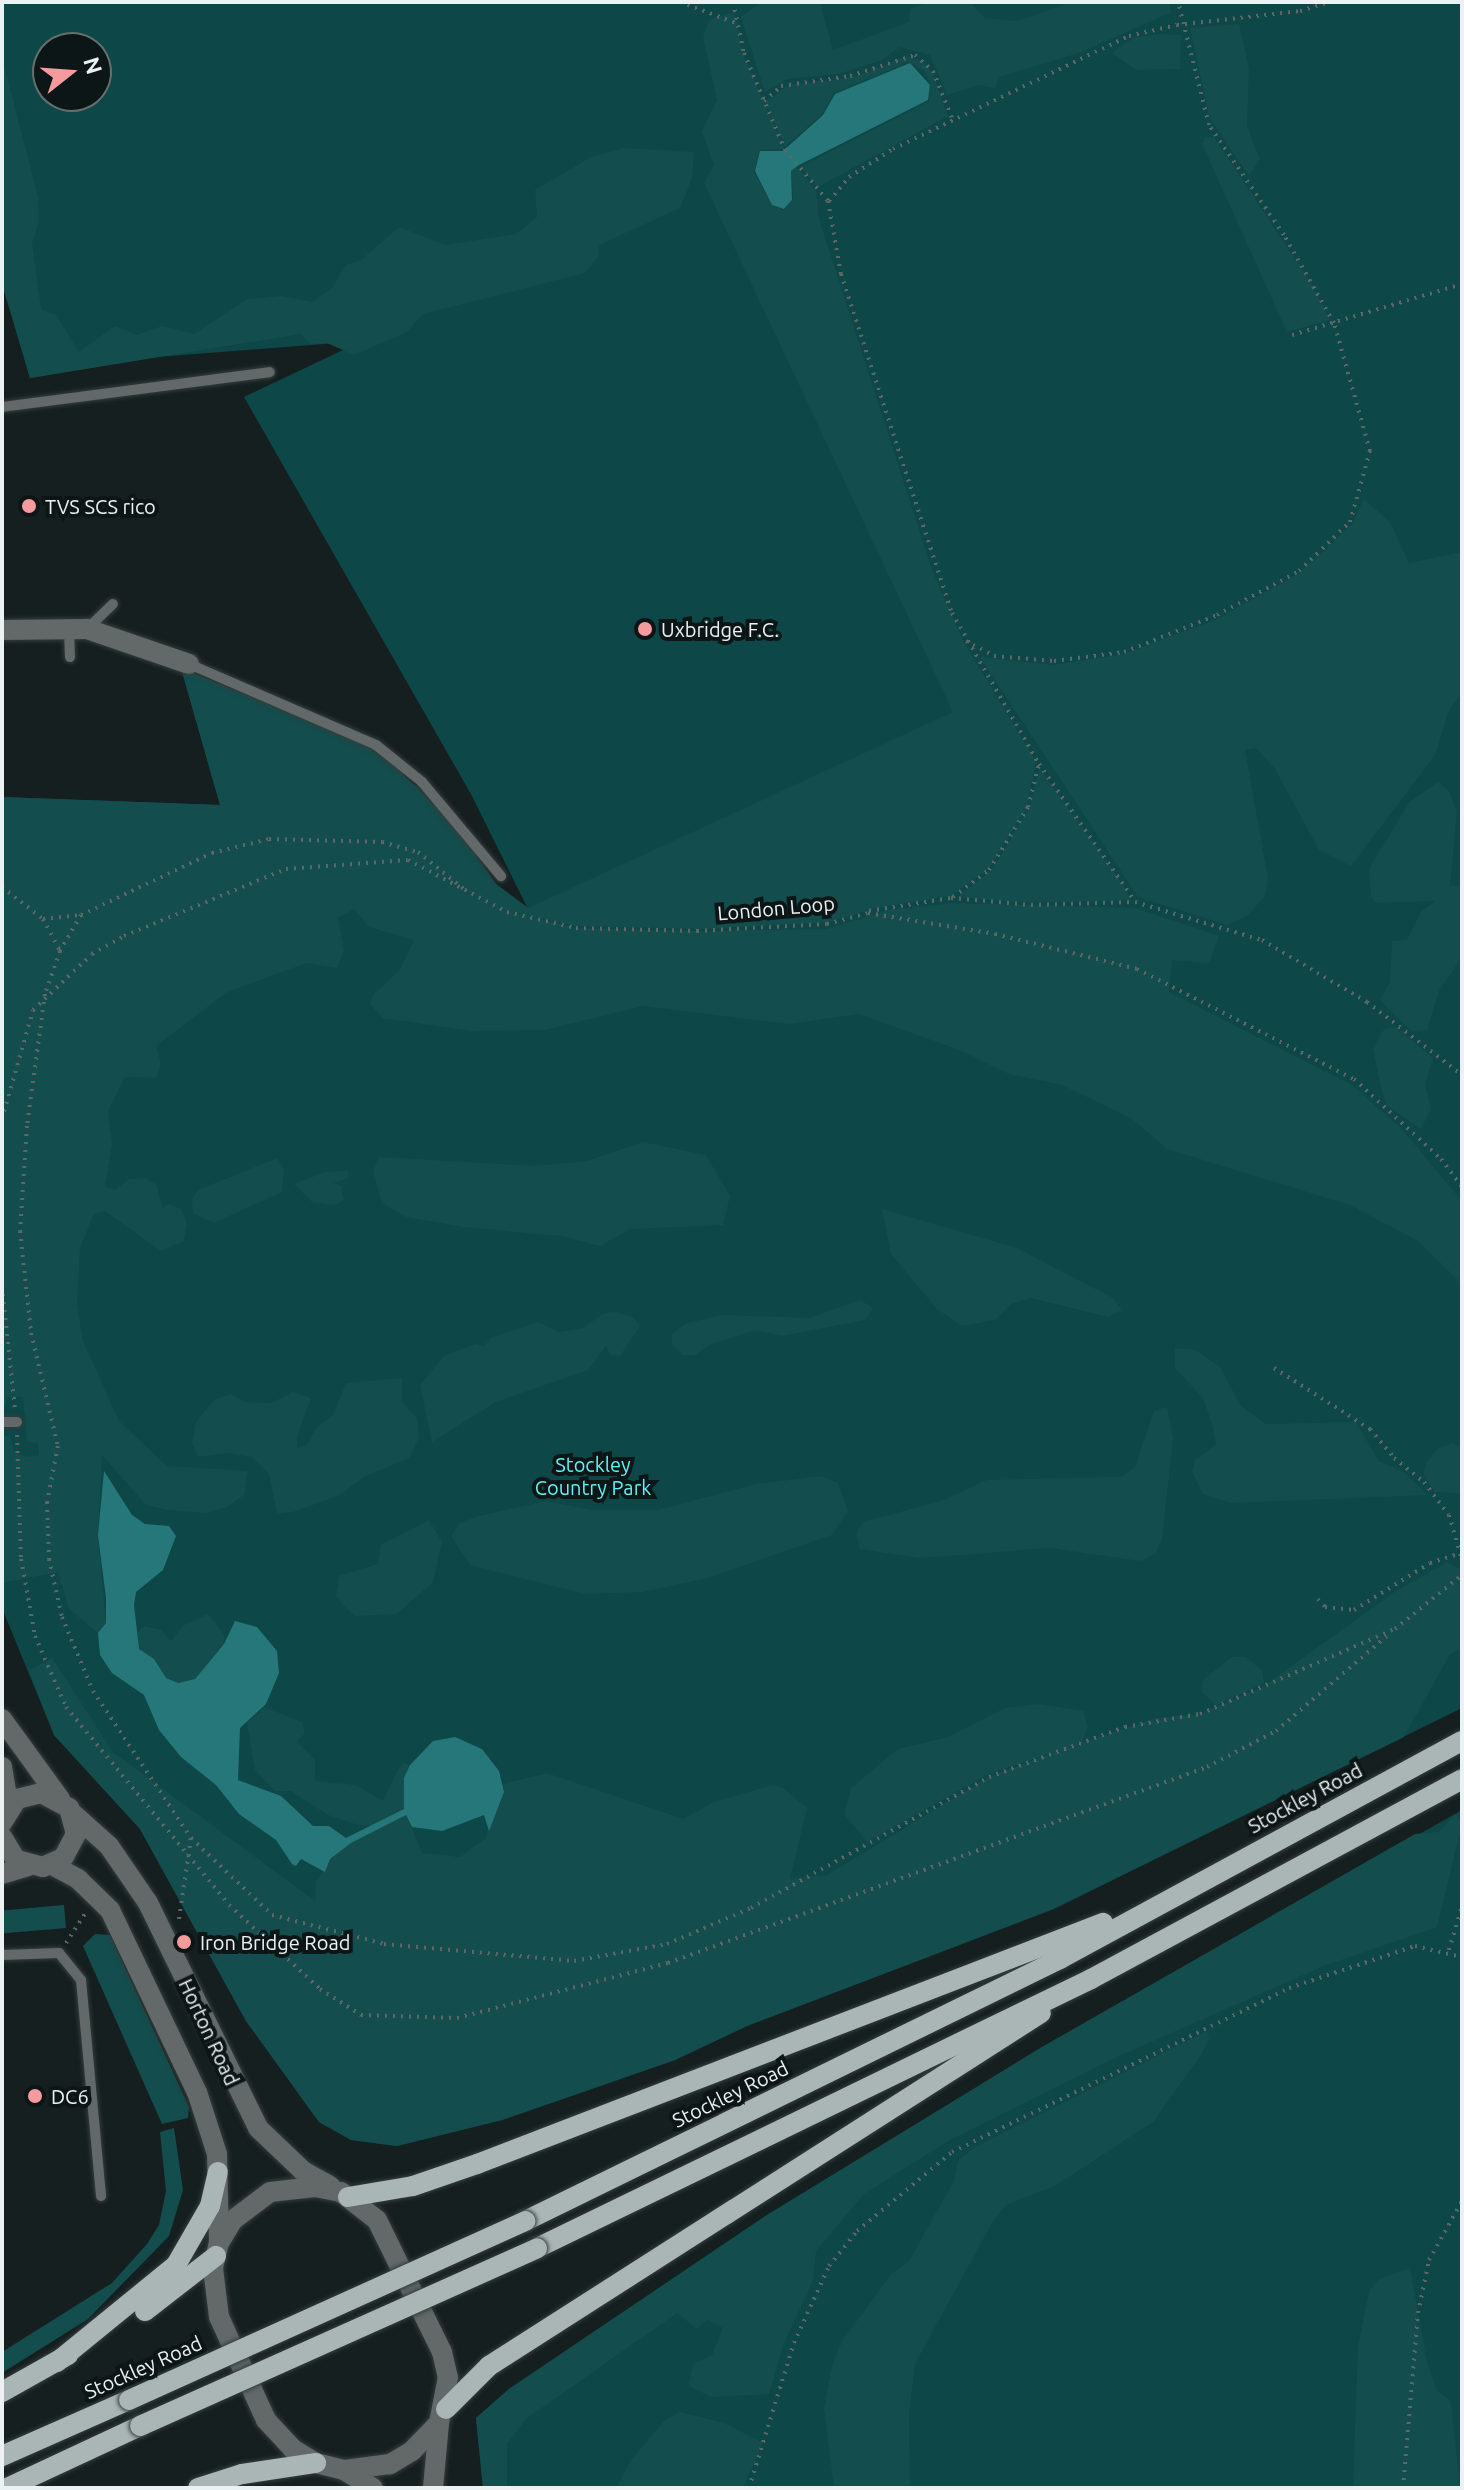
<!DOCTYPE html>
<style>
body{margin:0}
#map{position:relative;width:1464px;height:2490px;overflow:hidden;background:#161f20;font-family:Ubuntu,sans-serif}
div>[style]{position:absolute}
.green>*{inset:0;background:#0d4748}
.forest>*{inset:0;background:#144d4e;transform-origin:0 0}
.water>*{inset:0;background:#267779}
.path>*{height:4px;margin-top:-2px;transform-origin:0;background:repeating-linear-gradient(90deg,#5e6667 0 2px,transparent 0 8px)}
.roads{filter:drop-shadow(0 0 2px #343d3d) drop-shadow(0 0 2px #343d3d)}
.service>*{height:10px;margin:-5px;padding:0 5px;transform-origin:5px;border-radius:5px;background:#636868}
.minor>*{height:20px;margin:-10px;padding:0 10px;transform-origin:10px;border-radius:10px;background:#636868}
.tertiary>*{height:20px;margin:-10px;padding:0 10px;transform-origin:10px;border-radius:10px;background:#636868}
.primary>*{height:20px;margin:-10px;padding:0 10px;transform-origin:10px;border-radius:10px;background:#aab5b5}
.bridges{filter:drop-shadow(0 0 2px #343d3d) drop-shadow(0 0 2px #343d3d)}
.primary-bridge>*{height:20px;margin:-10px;padding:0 10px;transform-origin:10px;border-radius:10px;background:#aab5b5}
.dots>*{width:22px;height:22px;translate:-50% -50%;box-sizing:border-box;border:4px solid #0d1616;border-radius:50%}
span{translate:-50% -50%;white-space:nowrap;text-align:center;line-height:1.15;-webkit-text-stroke:8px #0d1616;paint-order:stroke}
.poi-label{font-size:20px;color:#ecf2f2}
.left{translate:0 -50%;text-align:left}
.street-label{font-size:20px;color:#ecf2f2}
.park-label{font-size:20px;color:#5ef3f6}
.frame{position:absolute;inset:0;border:4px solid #ecf2f2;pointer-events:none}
.north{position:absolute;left:32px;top:32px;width:80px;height:80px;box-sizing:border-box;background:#0d1616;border:2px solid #666e6e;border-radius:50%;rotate:73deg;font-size:22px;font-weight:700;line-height:32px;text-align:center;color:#ecf2f2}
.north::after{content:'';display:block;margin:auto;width:28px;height:36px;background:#f59b9e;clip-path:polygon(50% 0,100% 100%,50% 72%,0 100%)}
</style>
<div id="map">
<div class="green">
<i style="clip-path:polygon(evenodd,2px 2px,1462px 2px,1462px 1708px,1054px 1909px,747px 2026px,675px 2060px,502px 2120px,397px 2146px,351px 2140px,319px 2122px,246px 2021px,140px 1829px,54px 1735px,2px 1608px,2px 797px,220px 805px,181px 668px,419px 787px,496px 884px,527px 907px,472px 796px,244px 397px,362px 341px,157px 357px,30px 378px,2px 282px,2px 2px,48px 48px,96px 48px,96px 96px,48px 96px,48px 48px)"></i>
<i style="clip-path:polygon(1462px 1810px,1462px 2488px,483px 2488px,476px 2418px,509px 2389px,767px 2215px,1042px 2047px)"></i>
</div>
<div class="forest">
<i style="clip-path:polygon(762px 2px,820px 3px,833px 50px,909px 22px,910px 9px,929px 2px,969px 2px,985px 18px,1018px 21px,1072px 2px,1169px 2px,1171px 12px,1082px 52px,999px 77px,995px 88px,979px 85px,947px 95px,930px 55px,900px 47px,882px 60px,839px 74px,787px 79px,765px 92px,741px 17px)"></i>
<i style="clip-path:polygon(734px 12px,743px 53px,784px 149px,760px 150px,754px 172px,772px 205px,784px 210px,793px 200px,791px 171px,796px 167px,816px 191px,819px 219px,932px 570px,963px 641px,1036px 762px,1026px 808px,989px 869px,951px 896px,884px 906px,828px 922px,700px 929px,576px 926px,512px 912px,576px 928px,697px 931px,827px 929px,888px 910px,954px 903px,1136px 908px,1219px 936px,1209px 963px,1172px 960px,1169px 992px,1352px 1085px,1400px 1127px,1462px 1201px,1462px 1284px,1418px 1241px,1350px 1205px,1167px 1149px,1131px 1118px,1062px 1085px,1009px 1074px,962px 1051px,859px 1014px,789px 1024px,643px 1006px,545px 1030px,472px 1031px,383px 1018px,370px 1004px,373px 995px,399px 971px,414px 940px,369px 927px,354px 909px,338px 918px,344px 951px,337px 968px,307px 963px,227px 992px,156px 1046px,161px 1064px,156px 1078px,125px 1077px,108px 1111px,112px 1144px,105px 1187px,115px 1190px,129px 1179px,145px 1178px,156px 1184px,163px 1209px,168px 1204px,181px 1209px,187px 1223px,184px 1241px,161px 1251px,105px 1211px,94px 1214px,80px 1248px,77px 1304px,83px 1341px,119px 1421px,167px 1466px,248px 1471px,244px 1495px,227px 1507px,206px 1513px,168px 1510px,146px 1505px,102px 1455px,98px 1535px,106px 1623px,98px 1633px,69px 1609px,58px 1572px,2px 1583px,2px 1436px,10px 1436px,14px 1451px,26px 1457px,39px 1455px,38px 1443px,27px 1442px,23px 1397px,8px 1397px,2px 1412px,2px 797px,220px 805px,181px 668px,375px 747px,455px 825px,496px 884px,528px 908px,953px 712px,704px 183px,714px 165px,702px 131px,717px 100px,703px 37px,709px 20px)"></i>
<i style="clip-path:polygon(1239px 24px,1249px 68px,1247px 127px,1260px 159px,1249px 176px,1210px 119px,1190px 28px)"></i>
<i style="clip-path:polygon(1159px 34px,1181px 35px,1180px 69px,1136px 70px,1112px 53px,1133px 38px)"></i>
<i style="clip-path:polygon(908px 56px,924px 61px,932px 72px,948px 116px,818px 187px,800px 167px,929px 101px,931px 84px,924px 71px,909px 62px,834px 93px,822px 114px,785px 147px,765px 102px,789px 85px,853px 77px)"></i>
<i style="clip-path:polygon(2px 57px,38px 197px,39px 221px,32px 244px,41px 309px,56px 315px,79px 352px,115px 326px,137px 335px,162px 326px,194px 334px,247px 299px,282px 296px,312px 302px,332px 288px,346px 265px,361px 260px,399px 227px,445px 245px,516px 234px,537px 217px,535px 190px,591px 157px,624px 148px,694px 152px,692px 178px,680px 208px,599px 245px,598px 257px,585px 273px,423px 314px,407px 332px,354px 355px,327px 343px,310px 344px,301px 334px,30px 378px,2px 284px)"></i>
<i style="clip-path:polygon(1205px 137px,1214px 137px,1311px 283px,1330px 320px,1287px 332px,1202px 144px)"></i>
<i style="clip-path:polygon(1364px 499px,1390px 522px,1409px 563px,1462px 552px,1462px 693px,1449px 710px,1435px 755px,1351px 866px,1319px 850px,1275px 769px,1256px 748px,1245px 750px,1268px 878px,1265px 896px,1247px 916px,1227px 925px,1138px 897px,980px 657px,1053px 665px,1124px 654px,1217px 619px,1300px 573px,1352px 524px)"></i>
<i style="clip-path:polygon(1040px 769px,1119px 878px,1131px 900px,1032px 903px,957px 897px,991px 871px,1029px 809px)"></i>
<i style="clip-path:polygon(1438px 782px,1449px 791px,1457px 811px,1450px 886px,1462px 885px,1462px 957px,1439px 991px,1427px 1030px,1411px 1031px,1380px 1000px,1390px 982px,1392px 941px,1407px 940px,1421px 912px,1435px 901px,1376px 903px,1371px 897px,1369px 869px,1410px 801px)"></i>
<i style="clip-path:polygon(1396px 1027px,1433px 1058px,1425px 1084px,1431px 1109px,1421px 1129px,1386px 1105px,1379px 1079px,1373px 1049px,1384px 1029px)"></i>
<i style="clip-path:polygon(643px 1142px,706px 1155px,730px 1196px,723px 1225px,630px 1229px,600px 1246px,561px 1236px,463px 1227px,406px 1217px,382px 1203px,373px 1171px,379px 1157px,534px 1166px,587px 1161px)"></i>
<i style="clip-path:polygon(277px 1158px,284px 1169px,282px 1192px,214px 1223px,193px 1213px,192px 1199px,198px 1190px)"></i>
<i style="clip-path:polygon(348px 1171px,348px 1178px,334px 1183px,341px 1186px,344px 1200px,334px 1205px,312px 1202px,294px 1184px,325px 1172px)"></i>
<i style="clip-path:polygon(882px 1209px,1017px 1248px,1113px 1298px,1122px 1310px,1108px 1317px,1031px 1298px,1011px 1304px,995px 1320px,962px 1326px,937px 1309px,891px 1254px)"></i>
<i style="clip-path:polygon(860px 1300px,873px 1308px,865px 1320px,782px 1336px,756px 1330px,711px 1344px,695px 1355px,683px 1355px,672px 1344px,672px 1334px,687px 1323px,723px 1315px,809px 1318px)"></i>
<i style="clip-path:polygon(616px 1312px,633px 1317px,640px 1326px,620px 1356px,610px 1354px,606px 1346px,588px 1370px,496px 1402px,432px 1442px,420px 1385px,444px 1356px,475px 1344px,485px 1346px,490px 1338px,538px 1322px,559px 1332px,583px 1328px,604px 1313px)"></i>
<i style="clip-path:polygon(1175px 1348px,1196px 1350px,1220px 1367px,1241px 1406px,1266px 1424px,1356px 1422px,1379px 1461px,1405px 1473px,1427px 1495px,1231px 1503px,1203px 1494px,1192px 1472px,1195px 1460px,1216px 1445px,1212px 1424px,1203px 1398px,1175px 1368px)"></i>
<i style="clip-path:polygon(402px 1378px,402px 1402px,417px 1418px,419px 1437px,409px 1458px,364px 1477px,340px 1495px,293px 1512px,277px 1514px,269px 1474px,252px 1457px,228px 1453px,198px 1457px,192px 1443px,196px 1422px,214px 1400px,231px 1394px,245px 1402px,271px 1403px,293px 1392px,311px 1398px,297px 1436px,297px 1448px,306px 1446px,317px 1427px,333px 1415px,346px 1383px)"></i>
<i style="clip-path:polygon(1167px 1407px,1173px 1438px,1162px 1538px,1156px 1553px,1140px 1561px,1050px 1548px,920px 1558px,860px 1549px,856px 1533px,863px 1522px,941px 1501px,987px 1480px,1122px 1477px,1135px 1467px,1154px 1411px)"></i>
<i style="clip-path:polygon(1453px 1443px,1462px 1447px,1462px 1493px,1435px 1492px,1423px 1474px,1426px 1463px,1438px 1448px)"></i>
<i style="clip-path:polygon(822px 1476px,838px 1483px,848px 1511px,832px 1535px,707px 1578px,643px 1592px,585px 1594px,470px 1565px,451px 1536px,460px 1523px,475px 1517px,546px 1501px,592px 1510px,658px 1510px,756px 1484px)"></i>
<i style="clip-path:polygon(429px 1520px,442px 1542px,433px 1582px,397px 1614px,356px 1616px,345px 1607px,336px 1596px,339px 1576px,378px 1564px,381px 1545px)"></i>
<i style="clip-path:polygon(1447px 1562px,1462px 1570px,1462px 1649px,1450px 1654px,1404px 1737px,1053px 1909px,747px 2026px,675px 2060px,502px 2120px,397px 2146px,351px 2140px,319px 2122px,246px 2021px,140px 1829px,54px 1735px,29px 1670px,52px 1658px,113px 1752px,315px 1901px,316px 1882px,330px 1859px,351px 1843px,406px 1815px,422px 1853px,460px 1857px,486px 1838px,503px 1784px,547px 1773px,683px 1819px,714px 1802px,773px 1785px,783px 1788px,807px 1808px,790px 1879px,827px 1875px,989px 1777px,1058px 1751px,990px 1773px,867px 1842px,844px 1814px,851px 1788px,898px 1749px,948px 1737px,1005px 1708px,1039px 1704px,1083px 1711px,1088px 1726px,1082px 1743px,1156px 1718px,1200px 1714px,1264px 1686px,1393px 1593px)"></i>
<i style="clip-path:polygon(208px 1614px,225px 1636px,224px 1644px,195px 1679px,177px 1683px,166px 1678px,139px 1649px,136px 1634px,144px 1626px,161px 1630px,171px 1641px,184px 1625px)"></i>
<i style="clip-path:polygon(1232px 1657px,1245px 1657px,1262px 1670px,1264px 1683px,1216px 1705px,1201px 1691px,1203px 1680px)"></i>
<i style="clip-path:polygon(264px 1707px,302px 1722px,305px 1733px,297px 1742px,315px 1760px,315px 1781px,356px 1785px,383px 1801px,397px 1771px,403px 1763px,410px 1765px,404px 1808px,372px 1826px,358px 1825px,328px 1815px,291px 1791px,275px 1791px,255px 1770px,247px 1723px)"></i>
<i style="clip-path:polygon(1456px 1814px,1462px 1824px,1437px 1927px,1324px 1966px,1119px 2056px,950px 2140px,864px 2194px,816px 2251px,813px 2281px,784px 2343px,769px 2394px,711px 2397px,689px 2386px,693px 2364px,712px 2355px,723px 2328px,707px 2320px,697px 2329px,677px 2313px,526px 2419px,507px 2444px,507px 2488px,483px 2488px,476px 2418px,509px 2389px,767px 2215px,1042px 2047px,1415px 1834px,1438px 1832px)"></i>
<i style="left:64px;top:1905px;width:23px;height:62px;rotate:85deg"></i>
<i style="clip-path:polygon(95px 1934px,110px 1935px,189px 2107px,188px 2118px,162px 2124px,83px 1946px)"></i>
<i style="clip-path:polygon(1207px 2031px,1209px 2039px,1201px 2055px,1154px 2121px,1055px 2186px,1006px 2205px,992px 2223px,915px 2364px,909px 2415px,910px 2488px,834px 2488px,824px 2408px,833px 2362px,843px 2340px,891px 2274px,909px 2261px,954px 2181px,958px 2161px,975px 2147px)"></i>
<i style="clip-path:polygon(174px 2128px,183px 2190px,169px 2236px,88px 2319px,2px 2373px,2px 2352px,112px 2283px,147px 2244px,159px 2225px,166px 2191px,160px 2132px)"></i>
<i style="clip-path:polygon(1410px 2268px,1427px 2362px,1436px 2389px,1451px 2402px,1460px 2488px,1353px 2488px,1358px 2346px,1369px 2291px,1379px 2279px)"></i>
<i style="clip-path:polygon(680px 2412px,724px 2423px,763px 2443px,743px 2488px,616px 2488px,631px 2460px,665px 2420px)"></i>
</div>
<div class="water">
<i style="clip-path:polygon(910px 63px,930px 85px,928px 100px,799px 165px,791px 171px,792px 200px,784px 209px,772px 205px,755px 171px,760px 151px,783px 151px,823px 115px,835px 94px)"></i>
<i style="clip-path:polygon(104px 1471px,132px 1515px,145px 1524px,169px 1526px,176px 1536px,163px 1570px,136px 1592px,134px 1605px,139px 1649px,154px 1659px,166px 1678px,178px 1683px,195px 1679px,224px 1644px,235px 1621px,257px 1627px,277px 1651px,279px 1673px,266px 1704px,240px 1728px,238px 1780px,281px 1796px,313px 1826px,329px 1826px,346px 1838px,404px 1809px,404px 1778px,410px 1765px,433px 1741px,455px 1737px,482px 1749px,499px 1771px,504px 1792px,489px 1831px,484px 1815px,442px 1831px,412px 1827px,406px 1815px,351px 1843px,330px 1859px,325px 1872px,301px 1859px,296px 1866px,292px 1864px,276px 1840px,239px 1814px,216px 1785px,181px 1757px,159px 1730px,144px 1695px,112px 1673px,100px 1655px,98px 1633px,106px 1623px,106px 1598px,98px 1535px)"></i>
</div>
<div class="path">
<i style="left:680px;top:2px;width:60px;rotate:20.6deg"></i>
<i style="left:733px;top:2px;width:52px;rotate:77.8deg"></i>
<i style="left:744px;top:53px;width:105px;rotate:67.1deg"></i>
<i style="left:785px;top:150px;width:67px;rotate:49.9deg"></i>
<i style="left:828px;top:201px;width:74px;rotate:79.9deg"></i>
<i style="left:841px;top:274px;width:357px;rotate:71.9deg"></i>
<i style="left:952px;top:613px;width:174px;rotate:60.1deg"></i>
<i style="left:1039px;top:764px;width:167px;rotate:55deg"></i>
<i style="left:764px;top:101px;width:23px;rotate:-41deg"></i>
<i style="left:781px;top:86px;width:70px;rotate:-8.2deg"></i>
<i style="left:850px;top:76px;width:68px;rotate:-17.9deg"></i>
<i style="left:915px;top:55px;width:24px;rotate:42deg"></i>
<i style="left:933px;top:71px;width:51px;rotate:68deg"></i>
<i style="left:829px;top:201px;width:31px;rotate:-50deg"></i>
<i style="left:849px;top:177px;width:52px;rotate:-32.5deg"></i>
<i style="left:893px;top:149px;width:262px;rotate:-25.6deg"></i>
<i style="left:1129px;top:36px;width:49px;rotate:-12.9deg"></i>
<i style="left:1177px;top:25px;width:124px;rotate:-6.5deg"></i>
<i style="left:1300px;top:11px;width:31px;rotate:-17deg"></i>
<i style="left:1292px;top:335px;width:177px;rotate:-16.7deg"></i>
<i style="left:966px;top:641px;width:32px;rotate:28deg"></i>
<i style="left:994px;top:656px;width:60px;rotate:4.8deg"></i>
<i style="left:1054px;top:661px;width:71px;rotate:-7.3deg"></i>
<i style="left:1124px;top:652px;width:100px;rotate:-21.7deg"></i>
<i style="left:1217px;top:615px;width:93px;rotate:-28.2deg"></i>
<i style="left:1299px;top:571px;width:71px;rotate:-43.9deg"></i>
<i style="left:1350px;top:522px;width:74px;rotate:-74.3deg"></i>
<i style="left:1370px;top:451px;width:133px;rotate:-105.7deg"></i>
<i style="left:1334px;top:323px;width:101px;rotate:-119.6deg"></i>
<i style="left:1284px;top:235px;width:133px;rotate:-124.3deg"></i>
<i style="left:1209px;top:125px;width:127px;rotate:-104.1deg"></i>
<i style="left:2px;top:887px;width:52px;rotate:38deg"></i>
<i style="left:43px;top:919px;width:38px;rotate:-6deg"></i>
<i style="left:81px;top:915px;width:145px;rotate:-25.3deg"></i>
<i style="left:212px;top:853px;width:59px;rotate:-13.8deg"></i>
<i style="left:269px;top:839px;width:113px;rotate:1.5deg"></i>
<i style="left:382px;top:842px;width:37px;rotate:16deg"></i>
<i style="left:418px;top:852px;width:60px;rotate:39deg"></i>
<i style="left:953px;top:897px;width:45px;rotate:-36.9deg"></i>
<i style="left:989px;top:870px;width:74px;rotate:-58.2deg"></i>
<i style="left:1028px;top:807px;width:44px;rotate:-75.7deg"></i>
<i style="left:869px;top:911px;width:83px;rotate:-9deg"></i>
<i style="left:951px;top:898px;width:80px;rotate:5deg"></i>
<i style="left:1031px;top:905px;width:104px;rotate:-1.7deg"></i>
<i style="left:1135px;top:902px;width:133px;rotate:16.7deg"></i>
<i style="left:1262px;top:940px;width:122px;rotate:30.6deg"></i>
<i style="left:1367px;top:1002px;width:120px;rotate:37.5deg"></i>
<i style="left:81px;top:915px;width:42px;rotate:120.3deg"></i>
<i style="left:60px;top:951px;width:46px;rotate:109.2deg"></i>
<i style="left:45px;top:994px;width:133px;rotate:97.8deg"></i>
<i style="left:27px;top:1126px;width:105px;rotate:93.8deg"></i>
<i style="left:20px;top:1231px;width:103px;rotate:83.8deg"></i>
<i style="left:31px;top:1333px;width:116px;rotate:76.6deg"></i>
<i style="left:58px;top:1446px;width:57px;rotate:101.1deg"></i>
<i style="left:47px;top:1502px;width:57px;rotate:88deg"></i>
<i style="left:49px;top:1559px;width:59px;rotate:77.4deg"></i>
<i style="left:62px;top:1617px;width:80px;rotate:67.3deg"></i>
<i style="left:93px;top:1691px;width:177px;rotate:56.3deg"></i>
<i style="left:191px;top:1838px;width:112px;rotate:43.5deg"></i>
<i style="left:272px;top:1915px;width:116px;rotate:14.5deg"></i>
<i style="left:384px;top:1944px;width:191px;rotate:5.1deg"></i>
<i style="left:574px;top:1961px;width:95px;rotate:-10.4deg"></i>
<i style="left:667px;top:1944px;width:91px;rotate:-23.2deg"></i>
<i style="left:751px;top:1908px;width:272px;rotate:-28.8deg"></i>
<i style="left:989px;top:1777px;width:145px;rotate:-20.2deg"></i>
<i style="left:1125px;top:1727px;width:76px;rotate:-9.8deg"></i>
<i style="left:1200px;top:1714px;width:213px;rotate:-23.6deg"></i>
<i style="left:43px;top:919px;width:36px;rotate:62deg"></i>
<i style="left:2px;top:1119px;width:113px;rotate:-74.1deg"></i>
<i style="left:33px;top:1010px;width:81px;rotate:-43.5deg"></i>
<i style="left:92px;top:954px;width:37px;rotate:-29deg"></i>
<i style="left:124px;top:936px;width:175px;rotate:-22.5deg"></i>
<i style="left:286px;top:869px;width:122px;rotate:-4.2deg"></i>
<i style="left:408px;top:860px;width:112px;rotate:27.7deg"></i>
<i style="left:507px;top:912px;width:71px;rotate:13.1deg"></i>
<i style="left:576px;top:928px;width:121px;rotate:1.4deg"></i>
<i style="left:697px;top:931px;width:130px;rotate:-3.1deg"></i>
<i style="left:827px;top:924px;width:42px;rotate:-15deg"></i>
<i style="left:868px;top:913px;width:129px;rotate:9.4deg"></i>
<i style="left:995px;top:934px;width:146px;rotate:13.8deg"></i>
<i style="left:1137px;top:969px;width:243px;rotate:26.9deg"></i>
<i style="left:1354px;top:1079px;width:118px;rotate:42.6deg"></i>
<i style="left:1441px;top:1159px;width:35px;rotate:53deg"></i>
<i style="left:2px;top:1286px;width:125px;rotate:84deg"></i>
<i style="left:1274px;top:1368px;width:114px;rotate:32.4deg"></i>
<i style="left:1370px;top:1429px;width:38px;rotate:50deg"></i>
<i style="left:1394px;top:1458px;width:38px;rotate:39deg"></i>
<i style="left:1424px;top:1482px;width:41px;rotate:52.9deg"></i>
<i style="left:1449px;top:1515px;width:47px;rotate:73.9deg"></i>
<i style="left:17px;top:1435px;width:124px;rotate:88.2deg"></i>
<i style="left:21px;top:1559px;width:78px;rotate:79.7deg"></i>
<i style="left:35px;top:1636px;width:77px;rotate:66.4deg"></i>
<i style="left:66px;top:1707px;width:256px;rotate:50.5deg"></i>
<i style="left:229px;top:1905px;width:124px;rotate:42.7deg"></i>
<i style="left:320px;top:1989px;width:49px;rotate:32.4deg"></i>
<i style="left:361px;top:2015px;width:96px;rotate:1.8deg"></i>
<i style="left:457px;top:2018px;width:218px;rotate:-14.6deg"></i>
<i style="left:668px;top:1963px;width:574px;rotate:-19.98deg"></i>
<i style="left:1207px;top:1767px;width:78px;rotate:-27.6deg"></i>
<i style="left:1276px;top:1731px;width:149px;rotate:-40.6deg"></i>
<i style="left:1318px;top:1599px;width:11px;rotate:49deg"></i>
<i style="left:1325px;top:1607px;width:29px;rotate:6deg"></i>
<i style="left:1354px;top:1610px;width:89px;rotate:-31.7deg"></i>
<i style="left:1430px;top:1563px;width:28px;rotate:-18deg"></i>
<i style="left:1395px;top:1629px;width:86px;rotate:-38.9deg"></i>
<i style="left:179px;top:1919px;width:82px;rotate:-81.6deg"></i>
<i style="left:66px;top:1943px;width:35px;rotate:-57deg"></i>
<i style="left:1449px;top:1950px;width:46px;rotate:-73.5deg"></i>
<i style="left:749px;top:2488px;width:152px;rotate:-72.8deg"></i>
<i style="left:794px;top:2343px;width:85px;rotate:-65.6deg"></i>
<i style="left:829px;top:2266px;width:45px;rotate:-51.3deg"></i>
<i style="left:857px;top:2231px;width:124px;rotate:-39.7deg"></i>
<i style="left:952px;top:2152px;width:375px;rotate:-25.9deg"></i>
<i style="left:1289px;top:1988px;width:133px;rotate:-18.4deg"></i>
<i style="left:1415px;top:1946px;width:48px;rotate:13.2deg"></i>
<i style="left:1403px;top:2488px;width:176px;rotate:-85.1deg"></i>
<i style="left:1418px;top:2313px;width:54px;rotate:-78.3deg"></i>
<i style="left:1429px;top:2260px;width:68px;rotate:-60.8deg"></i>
</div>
<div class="roads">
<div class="service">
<i style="left:2px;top:407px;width:270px;rotate:-7.4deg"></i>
<i style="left:69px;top:629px;width:28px;rotate:88deg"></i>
<i style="left:87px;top:629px;width:36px;rotate:-44deg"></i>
<i style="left:189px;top:664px;width:204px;rotate:23.4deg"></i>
<i style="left:376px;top:745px;width:59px;rotate:38.8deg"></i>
<i style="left:422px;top:782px;width:123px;rotate:50deg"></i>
<i style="left:2px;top:1422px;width:15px"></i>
<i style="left:2px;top:1955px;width:57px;rotate:-2deg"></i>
<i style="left:59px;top:1953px;width:35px;rotate:51deg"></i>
<i style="left:81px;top:1980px;width:217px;rotate:84.7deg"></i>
</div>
<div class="minor">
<i style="left:2px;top:630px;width:85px;rotate:-0.7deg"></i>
<i style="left:87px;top:629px;width:108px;rotate:18.9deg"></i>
<i style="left:2px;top:1874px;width:27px;rotate:-17deg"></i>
<i style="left:344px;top:2470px;width:34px;rotate:32deg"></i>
<i style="left:433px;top:2488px;width:65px;rotate:-84.7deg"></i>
</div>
<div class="tertiary">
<i style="left:2px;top:1719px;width:99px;rotate:54.1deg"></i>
<i style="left:2px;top:1767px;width:42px;rotate:80.3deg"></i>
<i style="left:71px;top:1812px;width:51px;rotate:41.8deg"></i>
<i style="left:109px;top:1846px;width:69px;rotate:55.6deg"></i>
<i style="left:148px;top:1903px;width:250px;rotate:63.9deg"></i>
<i style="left:258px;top:2128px;width:62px;rotate:43.7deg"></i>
<i style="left:303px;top:2171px;width:31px;rotate:29deg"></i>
<i style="left:2px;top:1823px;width:28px;rotate:-58deg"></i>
<i style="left:17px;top:1799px;width:25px;rotate:-14deg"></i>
<i style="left:41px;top:1793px;width:32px;rotate:28deg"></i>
<i style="left:69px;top:1808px;width:27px;rotate:75deg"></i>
<i style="left:76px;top:1834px;width:27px;rotate:118deg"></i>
<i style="left:63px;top:1858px;width:22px;rotate:156deg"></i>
<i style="left:43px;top:1867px;width:28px;rotate:-165deg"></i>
<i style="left:16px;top:1860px;width:27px;rotate:-121deg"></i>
<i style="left:52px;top:1865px;width:30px;rotate:28deg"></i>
<i style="left:78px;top:1879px;width:45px;rotate:44.1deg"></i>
<i style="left:110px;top:1910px;width:202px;rotate:64.5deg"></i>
<i style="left:197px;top:2092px;width:65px;rotate:72.1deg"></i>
<i style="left:217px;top:2154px;width:89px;rotate:88.7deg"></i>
<i style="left:315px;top:2187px;width:26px;rotate:11deg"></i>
<i style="left:341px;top:2192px;width:46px;rotate:37.9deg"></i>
<i style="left:377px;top:2220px;width:147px;rotate:63.8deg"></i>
<i style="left:442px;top:2352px;width:26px;rotate:77deg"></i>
<i style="left:448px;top:2377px;width:47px;rotate:101.1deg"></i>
<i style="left:439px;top:2423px;width:39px;rotate:134deg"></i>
<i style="left:412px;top:2451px;width:26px;rotate:149deg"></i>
<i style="left:390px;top:2464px;width:46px;rotate:172.6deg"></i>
<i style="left:344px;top:2470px;width:29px;rotate:-166deg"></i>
<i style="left:316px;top:2463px;width:27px;rotate:-149deg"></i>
<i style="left:293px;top:2449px;width:40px;rotate:-133deg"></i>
<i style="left:266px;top:2420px;width:113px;rotate:-114.5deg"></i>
<i style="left:219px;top:2317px;width:49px;rotate:-97deg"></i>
<i style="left:213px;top:2268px;width:26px;rotate:-77deg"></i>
<i style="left:219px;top:2243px;width:27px;rotate:-59deg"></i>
<i style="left:233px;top:2220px;width:46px;rotate:-37.1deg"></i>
<i style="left:270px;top:2192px;width:45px;rotate:-6.3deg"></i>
</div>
<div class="primary">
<i style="left:348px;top:2197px;width:66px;rotate:-9.6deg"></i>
<i style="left:413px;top:2186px;width:68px;rotate:-19deg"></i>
<i style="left:477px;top:2164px;width:671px;rotate:-21.06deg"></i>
<i style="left:525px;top:2221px;width:596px;rotate:-26.09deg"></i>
<i style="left:1060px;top:1959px;width:457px;rotate:-28.5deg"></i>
<i style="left:537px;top:2248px;width:616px;rotate:-25.9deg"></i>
<i style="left:1091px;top:1979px;width:421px;rotate:-28.3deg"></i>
<i style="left:145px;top:2311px;width:90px;rotate:-37.8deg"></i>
<i style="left:57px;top:2362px;width:154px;rotate:-39.2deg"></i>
<i style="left:176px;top:2265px;width:68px;rotate:-60deg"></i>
<i style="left:210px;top:2206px;width:35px;rotate:-77deg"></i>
<i style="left:2px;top:2392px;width:76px;rotate:-29.3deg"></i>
<i style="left:446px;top:2409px;width:61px;rotate:-45deg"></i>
<i style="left:489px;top:2366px;width:655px;rotate:-32.6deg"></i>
<i style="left:2px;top:2456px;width:139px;rotate:-23.8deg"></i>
<i style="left:7px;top:2488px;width:147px;rotate:-25deg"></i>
<i style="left:198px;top:2488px;width:46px;rotate:-17.7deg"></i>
<i style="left:242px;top:2474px;width:75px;rotate:-8.5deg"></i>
</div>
</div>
<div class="bridges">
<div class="primary-bridge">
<i style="left:129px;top:2400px;width:435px;rotate:-24.3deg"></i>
<i style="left:140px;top:2426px;width:435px;rotate:-24.1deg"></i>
</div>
</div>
<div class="dots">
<i style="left:29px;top:506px;background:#f59b9e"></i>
<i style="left:645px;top:629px;background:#f59b9e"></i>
<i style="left:184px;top:1942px;background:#f59b9e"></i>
<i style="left:35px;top:2096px;background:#f59b9e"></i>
</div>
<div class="poi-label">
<span class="left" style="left:45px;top:506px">TVS SCS rico</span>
<span class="left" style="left:661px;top:629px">Uxbridge F.C.</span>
<span class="left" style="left:200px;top:1942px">Iron Bridge Road</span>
<span class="left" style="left:51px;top:2096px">DC6</span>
</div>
<div class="street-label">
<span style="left:776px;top:908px;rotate:-5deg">London Loop</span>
<span style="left:1305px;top:1798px;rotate:-28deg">Stockley Road</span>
<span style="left:209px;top:2032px;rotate:65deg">Horton Road</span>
<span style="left:730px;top:2094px;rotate:-26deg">Stockley Road</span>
<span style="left:143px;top:2367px;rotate:-24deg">Stockley Road</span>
</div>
<div class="park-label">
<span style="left:593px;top:1476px">Stockley<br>Country Park</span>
</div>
<div class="frame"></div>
<div class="north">N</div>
</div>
